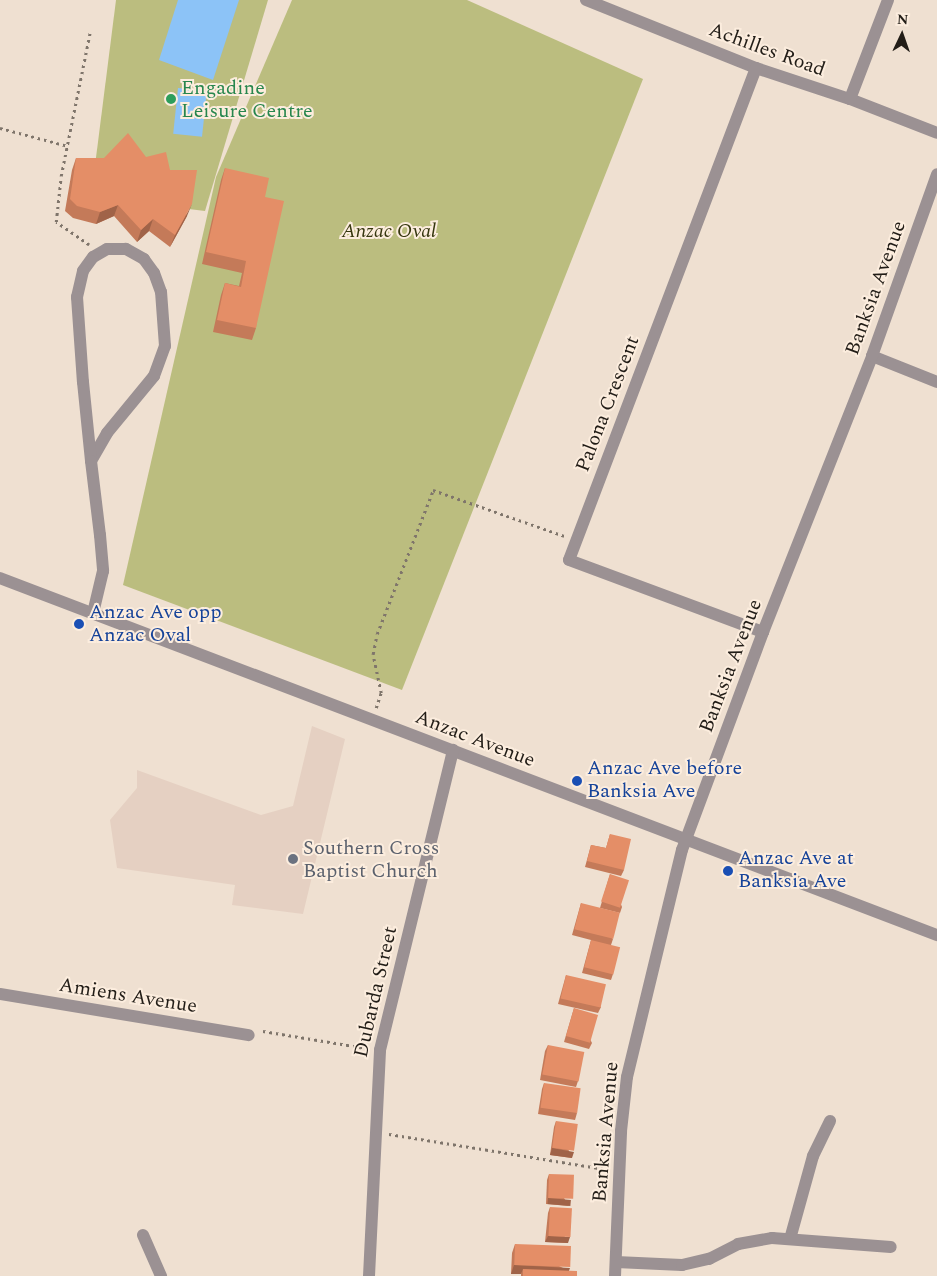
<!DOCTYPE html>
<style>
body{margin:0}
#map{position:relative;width:937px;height:1276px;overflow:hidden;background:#efe0d1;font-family:Spectral,serif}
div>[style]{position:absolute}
.education>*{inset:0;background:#e5d0c2}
.green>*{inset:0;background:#bbbd7f}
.water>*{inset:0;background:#8cc3f7;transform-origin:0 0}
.path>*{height:2.5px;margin-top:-1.25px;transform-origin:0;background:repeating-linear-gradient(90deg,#7f756b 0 2.5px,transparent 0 6.5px)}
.minor>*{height:12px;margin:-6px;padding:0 6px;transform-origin:6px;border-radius:6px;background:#9b9193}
.wall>*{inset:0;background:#c47a59}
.shaded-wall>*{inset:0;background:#a06348;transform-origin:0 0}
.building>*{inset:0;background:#e48e67;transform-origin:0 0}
.dots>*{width:14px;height:14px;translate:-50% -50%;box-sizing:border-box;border:2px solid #fcedde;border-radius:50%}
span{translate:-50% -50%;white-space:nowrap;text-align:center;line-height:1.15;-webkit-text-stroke:4px #fcedde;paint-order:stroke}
.street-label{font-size:20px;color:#221d17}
.leisure-label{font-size:20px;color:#27864d}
.left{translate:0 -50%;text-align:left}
.park-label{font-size:20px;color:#36370f;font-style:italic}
.transit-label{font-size:20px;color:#164399}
.worship-label{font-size:20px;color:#5b616d}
.north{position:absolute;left:877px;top:10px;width:50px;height:50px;-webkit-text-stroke:4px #fcedde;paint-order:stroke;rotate:3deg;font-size:14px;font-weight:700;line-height:20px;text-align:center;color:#221d17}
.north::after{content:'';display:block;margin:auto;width:18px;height:22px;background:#221d17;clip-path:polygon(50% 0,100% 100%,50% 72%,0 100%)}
</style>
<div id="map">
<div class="education">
<i style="clip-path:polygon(312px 726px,345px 739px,303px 914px,232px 905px,235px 885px,117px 868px,110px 820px,137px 788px,137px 770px,261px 815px,293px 806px)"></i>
</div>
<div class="green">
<i style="clip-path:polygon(116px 0,268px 0,205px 211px,91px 197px)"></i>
<i style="clip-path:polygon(292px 0,467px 0,643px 79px,402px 690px,123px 585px,216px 177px)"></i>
</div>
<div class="water">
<i style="clip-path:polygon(178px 0,239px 0,213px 80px,159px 60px)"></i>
<i style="left:178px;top:88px;width:29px;height:46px;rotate:6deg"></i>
</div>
<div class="path">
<i style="left:0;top:128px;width:70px;rotate:14.8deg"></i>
<i style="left:89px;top:245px;width:40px;rotate:-145.1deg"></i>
<i style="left:56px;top:222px;width:46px;rotate:-83.8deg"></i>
<i style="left:61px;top:176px;width:147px;rotate:-78.6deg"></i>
<i style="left:376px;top:708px;width:16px;rotate:-72deg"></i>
<i style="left:381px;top:693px;width:40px;rotate:-102deg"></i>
<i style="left:373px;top:654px;width:20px;rotate:-79deg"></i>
<i style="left:377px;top:634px;width:155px;rotate:-68.7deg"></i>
<i style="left:433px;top:490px;width:139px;rotate:19.3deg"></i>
<i style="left:263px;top:1031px;width:104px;rotate:9.4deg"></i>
<i style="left:389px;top:1134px;width:220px;rotate:9.2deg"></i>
</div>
<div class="minor">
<i style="left:586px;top:0;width:183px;rotate:21.8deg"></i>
<i style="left:756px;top:68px;width:99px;rotate:18.3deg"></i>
<i style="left:850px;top:99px;width:93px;rotate:21.3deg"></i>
<i style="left:756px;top:68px;width:526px;rotate:110.81deg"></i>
<i style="left:569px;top:560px;width:207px;rotate:20.4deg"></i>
<i style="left:850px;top:99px;width:106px;rotate:-69deg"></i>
<i style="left:872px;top:356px;width:70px;rotate:21.8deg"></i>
<i style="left:91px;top:461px;width:32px;rotate:-60deg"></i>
<i style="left:107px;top:433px;width:74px;rotate:-50.5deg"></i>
<i style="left:154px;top:376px;width:32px;rotate:-70deg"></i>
<i style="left:165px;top:346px;width:54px;rotate:-94.2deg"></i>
<i style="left:161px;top:292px;width:20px;rotate:-110deg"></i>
<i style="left:154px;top:273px;width:17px;rotate:-126deg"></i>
<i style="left:144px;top:259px;width:21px;rotate:-151deg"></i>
<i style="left:126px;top:249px;width:19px;rotate:180deg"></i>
<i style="left:107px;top:249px;width:16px;rotate:150deg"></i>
<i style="left:93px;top:257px;width:17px;rotate:126deg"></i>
<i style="left:83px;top:271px;width:27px;rotate:103deg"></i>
<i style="left:77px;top:297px;width:85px;rotate:86deg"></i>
<i style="left:83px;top:382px;width:79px;rotate:84.2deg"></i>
<i style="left:91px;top:461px;width:75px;rotate:83.1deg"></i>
<i style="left:100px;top:535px;width:36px;rotate:85deg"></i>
<i style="left:103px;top:571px;width:43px;rotate:103.4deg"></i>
<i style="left:0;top:578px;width:1003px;rotate:20.86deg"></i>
<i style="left:0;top:994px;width:252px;rotate:9.4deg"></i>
<i style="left:143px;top:1235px;width:45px;rotate:66.3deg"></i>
<i style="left:790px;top:1239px;width:86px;rotate:-74.5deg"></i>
<i style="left:813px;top:1156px;width:39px;rotate:-64deg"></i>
<i style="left:616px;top:1262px;width:66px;rotate:2.6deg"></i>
<i style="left:682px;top:1265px;width:28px;rotate:-13deg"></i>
<i style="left:709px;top:1259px;width:33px;rotate:-27deg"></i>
<i style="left:738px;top:1244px;width:35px;rotate:-10deg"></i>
<i style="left:772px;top:1238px;width:119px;rotate:4.3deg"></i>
<i style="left:369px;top:1276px;width:226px;rotate:-87.2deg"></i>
<i style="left:380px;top:1050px;width:309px;rotate:-76.3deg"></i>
<i style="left:615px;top:1276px;width:145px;rotate:-87.6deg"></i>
<i style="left:621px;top:1131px;width:54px;rotate:-83.7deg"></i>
<i style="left:627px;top:1077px;width:234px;rotate:-76.4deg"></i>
<i style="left:682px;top:850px;width:233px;rotate:-69.6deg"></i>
<i style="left:763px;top:632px;width:297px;rotate:-68.4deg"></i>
<i style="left:872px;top:356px;width:193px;rotate:-70.3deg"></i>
</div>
<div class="wall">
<i style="clip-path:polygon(76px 158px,104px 158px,170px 170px,187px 216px,170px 247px,149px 231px,137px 242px,114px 216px,96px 224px,73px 218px,65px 211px,72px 170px)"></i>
<i style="clip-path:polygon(225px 168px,265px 197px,256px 328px,252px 340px,213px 332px,221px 295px,225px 283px,239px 286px,242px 273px,202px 264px,221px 180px)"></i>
<i style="clip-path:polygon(610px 834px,624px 870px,621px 876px,585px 867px,591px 845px,606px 848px)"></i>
<i style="clip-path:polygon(610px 874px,622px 907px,620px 913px,600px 908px)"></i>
<i style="clip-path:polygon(581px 903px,613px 939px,611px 945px,613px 974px,611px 980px,582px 973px,591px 940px,572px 935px)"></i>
<i style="clip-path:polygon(566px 975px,601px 1007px,598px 1013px,558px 1004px)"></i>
<i style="clip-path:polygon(574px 1008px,592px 1043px,589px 1049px,564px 1042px)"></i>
<i style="clip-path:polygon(548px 1045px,578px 1081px,576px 1087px,540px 1080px,545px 1051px)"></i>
<i style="clip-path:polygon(544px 1083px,577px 1113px,575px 1120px,538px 1114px,542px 1089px)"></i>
<i style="clip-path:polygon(556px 1121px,572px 1158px,550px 1155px,554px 1127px)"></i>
<i style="clip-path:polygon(549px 1174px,569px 1206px,546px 1204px,547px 1180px)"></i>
<i style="clip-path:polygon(550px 1207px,568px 1243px,545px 1242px,548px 1213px)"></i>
<i style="clip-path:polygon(515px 1244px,569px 1271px,577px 1276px,521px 1276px,521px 1274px,511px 1274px,512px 1253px)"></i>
</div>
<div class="shaded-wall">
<i style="clip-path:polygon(192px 204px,187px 216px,170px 247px,175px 235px)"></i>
<i style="clip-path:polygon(118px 205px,114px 216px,96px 224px,100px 212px)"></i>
<i style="clip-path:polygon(153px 219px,149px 231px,137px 242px,141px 230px)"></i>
<i style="clip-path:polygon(552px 1148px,574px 1152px,572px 1158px,550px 1155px)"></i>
<i style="left:548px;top:1198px;width:23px;height:6px;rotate:5deg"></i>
<i style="clip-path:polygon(548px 1236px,570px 1237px,568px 1243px,545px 1242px)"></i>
<i style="clip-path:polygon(514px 1265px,570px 1268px,567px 1276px,523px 1269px,521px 1274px,511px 1274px)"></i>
</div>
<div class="building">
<i style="clip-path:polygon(128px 133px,146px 157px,166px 152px,170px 170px,197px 170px,192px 204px,175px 235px,153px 219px,141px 230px,118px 205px,100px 212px,77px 206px,70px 199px,76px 158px,104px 158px)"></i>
<i style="clip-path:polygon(225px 168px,269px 178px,265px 197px,284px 201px,256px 328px,217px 320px,225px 283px,241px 287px,246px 261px,206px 252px)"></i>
<i style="clip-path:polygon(610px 834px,631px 839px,624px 870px,587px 861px,591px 845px,606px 848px)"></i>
<i style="left:610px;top:874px;width:20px;height:29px;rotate:18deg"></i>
<i style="left:581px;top:903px;width:40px;height:27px;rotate:14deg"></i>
<i style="left:591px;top:940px;width:30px;height:28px;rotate:14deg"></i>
<i style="left:566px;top:975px;width:41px;height:24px;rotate:13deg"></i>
<i style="left:574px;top:1008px;width:25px;height:29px;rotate:16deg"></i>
<i style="left:548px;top:1045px;width:37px;height:30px;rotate:11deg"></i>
<i style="left:544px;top:1083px;width:37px;height:25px;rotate:8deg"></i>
<i style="left:556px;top:1121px;width:22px;height:27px;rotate:8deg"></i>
<i style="left:549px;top:1174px;width:25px;height:24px;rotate:2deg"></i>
<i style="left:550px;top:1207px;width:22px;height:29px;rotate:3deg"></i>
<i style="left:515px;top:1244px;width:56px;height:21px;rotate:2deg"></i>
<i style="clip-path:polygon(523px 1269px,577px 1271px,577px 1276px,523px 1276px)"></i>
</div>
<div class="dots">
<i style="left:171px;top:99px;background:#2e9e5b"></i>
<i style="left:79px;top:624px;background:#1a4fb4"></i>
<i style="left:577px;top:781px;background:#1a4fb4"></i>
<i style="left:293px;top:859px;background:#6b7280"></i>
<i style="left:728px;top:871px;background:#1a4fb4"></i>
</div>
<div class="street-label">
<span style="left:767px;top:50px;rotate:20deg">Achilles Road</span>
<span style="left:876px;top:288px;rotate:-70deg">Banksia Avenue</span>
<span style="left:608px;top:404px;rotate:-69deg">Palona Crescent</span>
<span style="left:731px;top:666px;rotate:-69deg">Banksia Avenue</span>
<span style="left:475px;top:739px;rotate:21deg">Anzac Avenue</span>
<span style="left:376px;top:992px;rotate:-77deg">Dubarda Street</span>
<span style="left:128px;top:996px;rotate:9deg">Amiens Avenue</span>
<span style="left:606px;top:1132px;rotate:-85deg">Banksia Avenue</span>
</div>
<div class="leisure-label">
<span class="left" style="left:181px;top:100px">Engadine<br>Leisure Centre</span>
</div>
<div class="park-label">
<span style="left:389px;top:231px">Anzac Oval</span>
</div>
<div class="transit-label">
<span class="left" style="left:89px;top:624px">Anzac Ave opp<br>Anzac Oval</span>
<span class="left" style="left:587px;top:780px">Anzac Ave before<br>Banksia Ave</span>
<span class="left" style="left:738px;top:870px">Anzac Ave at<br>Banksia Ave</span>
</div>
<div class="worship-label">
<span class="left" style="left:303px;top:860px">Southern Cross<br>Baptist Church</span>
</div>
<div class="north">N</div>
</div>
